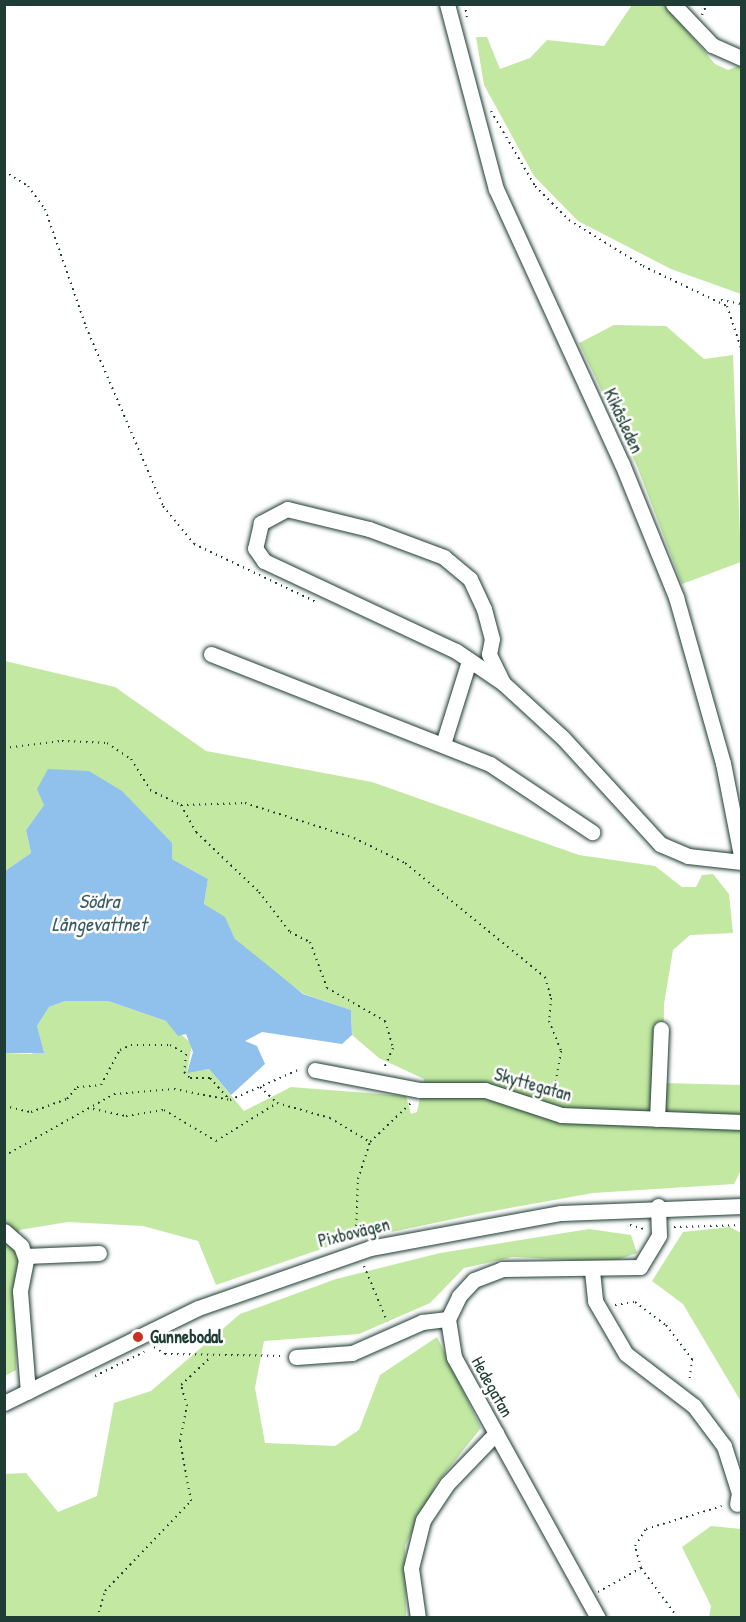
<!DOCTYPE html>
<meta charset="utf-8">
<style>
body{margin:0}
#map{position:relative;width:746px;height:1622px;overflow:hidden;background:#fff;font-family:"Patrick Hand",sans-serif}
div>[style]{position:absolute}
.green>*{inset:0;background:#c2e8a2}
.water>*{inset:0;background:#90c0ec}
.path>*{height:2px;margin-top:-1px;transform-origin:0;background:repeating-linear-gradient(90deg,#1f3d34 0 1.5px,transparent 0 6px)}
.roads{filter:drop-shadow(0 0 2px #1f3d34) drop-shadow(0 0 2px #1f3d34)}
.minor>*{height:15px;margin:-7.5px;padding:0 7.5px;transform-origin:7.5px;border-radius:7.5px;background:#fff}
.dots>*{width:16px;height:16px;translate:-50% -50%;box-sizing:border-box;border:3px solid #fff;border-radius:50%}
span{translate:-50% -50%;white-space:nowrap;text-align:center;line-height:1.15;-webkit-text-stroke:5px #fff;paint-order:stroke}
.street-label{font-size:18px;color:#1f3d34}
.poi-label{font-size:18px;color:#1f3d34;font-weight:700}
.left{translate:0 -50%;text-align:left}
.water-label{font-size:20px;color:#3b5e62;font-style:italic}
.frame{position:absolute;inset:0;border:6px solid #1f3d34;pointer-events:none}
</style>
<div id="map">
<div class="green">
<i style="clip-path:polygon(632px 5px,665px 5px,715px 64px,728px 70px,741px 65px,741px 294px,671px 269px,578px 221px,534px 176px,484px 85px,476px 37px,487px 37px,500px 69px,530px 58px,547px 40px,604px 46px)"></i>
<i style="clip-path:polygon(614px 325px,666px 326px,704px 359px,733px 355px,741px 562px,682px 584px,637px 466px,579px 343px)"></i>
<i style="clip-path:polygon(5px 661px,115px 687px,206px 751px,372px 782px,579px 855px,655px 866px,682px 887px,696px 887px,702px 875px,713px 874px,729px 894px,733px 933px,690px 935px,673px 950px,664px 1004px,663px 1083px,741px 1085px,741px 1170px,734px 1184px,593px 1193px,482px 1213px,339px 1243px,216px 1285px,198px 1241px,143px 1226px,68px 1222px,19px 1230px,16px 1370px,5px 1376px,5px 1053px,32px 1054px,41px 1043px,37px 1026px,49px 1007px,65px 1001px,108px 1001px,166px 1021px,192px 1044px,187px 1072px,209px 1069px,244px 1111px,291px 1087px,406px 1096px,411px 1114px,417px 1112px,424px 1079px,379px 1058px,352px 1035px,351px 1010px,304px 994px,257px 961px,235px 939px,225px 918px,204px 904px,208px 879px,172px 859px,44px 805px,26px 830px,31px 853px,5px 871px)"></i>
<i style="clip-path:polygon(730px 1227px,741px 1233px,740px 1400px,683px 1304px,652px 1281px,683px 1232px)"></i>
<i style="clip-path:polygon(589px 1229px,631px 1235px,637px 1253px,612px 1262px,513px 1257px,464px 1268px,430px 1303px,359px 1334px,264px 1341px,255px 1388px,265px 1443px,335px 1446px,359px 1430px,380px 1375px,437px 1337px,481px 1428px,437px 1483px,405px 1546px,406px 1617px,5px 1617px,4px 1474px,26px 1473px,58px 1512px,97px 1496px,114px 1403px,151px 1391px,240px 1314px,336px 1279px,440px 1253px)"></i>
<i style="clip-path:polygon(711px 1526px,741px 1529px,741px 1617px,709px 1617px,711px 1606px,682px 1547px)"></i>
</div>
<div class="water">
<i style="clip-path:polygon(48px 769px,89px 771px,122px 791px,172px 843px,172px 859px,208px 879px,204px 904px,225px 917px,235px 939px,303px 994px,351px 1010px,352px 1035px,342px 1044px,262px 1032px,245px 1041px,257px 1046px,265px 1064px,231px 1095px,209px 1069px,187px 1073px,193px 1052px,186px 1034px,178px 1036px,166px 1021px,108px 1001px,65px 1001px,49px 1007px,37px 1026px,44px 1053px,5px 1053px,5px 871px,31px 853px,26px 830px,44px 805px,37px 789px)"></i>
</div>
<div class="path">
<i style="left:465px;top:4px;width:15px;rotate:82deg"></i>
<i style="left:702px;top:15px;width:12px;rotate:-66deg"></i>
<i style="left:491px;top:111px;width:87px;rotate:59.6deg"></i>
<i style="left:535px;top:186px;width:48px;rotate:45deg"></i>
<i style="left:569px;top:220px;width:87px;rotate:31.9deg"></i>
<i style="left:643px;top:266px;width:93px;rotate:25.5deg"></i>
<i style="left:727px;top:306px;width:47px;rotate:71.6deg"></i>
<i style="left:4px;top:171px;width:28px;rotate:32deg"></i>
<i style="left:28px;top:186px;width:29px;rotate:54deg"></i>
<i style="left:45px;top:209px;width:125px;rotate:70.8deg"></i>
<i style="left:86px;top:327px;width:195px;rotate:66.7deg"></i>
<i style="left:163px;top:506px;width:49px;rotate:50.8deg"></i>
<i style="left:194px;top:544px;width:137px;rotate:25.4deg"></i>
<i style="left:721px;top:300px;width:21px;rotate:11deg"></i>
<i style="left:4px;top:748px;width:58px;rotate:-6.9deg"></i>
<i style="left:62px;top:741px;width:45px;rotate:2.5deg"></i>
<i style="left:107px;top:743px;width:29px;rotate:34deg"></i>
<i style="left:131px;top:759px;width:36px;rotate:58deg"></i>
<i style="left:150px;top:790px;width:34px;rotate:26deg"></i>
<i style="left:181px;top:805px;width:64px;rotate:-1.8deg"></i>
<i style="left:245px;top:803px;width:114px;rotate:17.8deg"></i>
<i style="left:354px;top:838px;width:57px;rotate:26.1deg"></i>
<i style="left:405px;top:863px;width:181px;rotate:39.2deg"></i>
<i style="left:545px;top:977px;width:22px;rotate:74deg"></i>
<i style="left:551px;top:998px;width:23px;rotate:95deg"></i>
<i style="left:549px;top:1021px;width:32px;rotate:68deg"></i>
<i style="left:561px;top:1051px;width:48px;rotate:99.7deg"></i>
<i style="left:181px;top:805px;width:31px;rotate:61deg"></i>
<i style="left:196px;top:832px;width:87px;rotate:43.6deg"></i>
<i style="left:259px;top:892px;width:51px;rotate:52.2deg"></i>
<i style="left:290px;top:932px;width:22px;rotate:27deg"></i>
<i style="left:310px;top:942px;width:49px;rotate:69.7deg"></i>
<i style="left:327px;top:988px;width:67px;rotate:29.6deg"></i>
<i style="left:385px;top:1021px;width:28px;rotate:73deg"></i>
<i style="left:393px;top:1048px;width:22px;rotate:114deg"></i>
<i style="left:260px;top:1087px;width:23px;rotate:43deg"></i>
<i style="left:277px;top:1103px;width:55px;rotate:15.8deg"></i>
<i style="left:330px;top:1118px;width:47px;rotate:31deg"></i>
<i style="left:4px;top:1106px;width:28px;rotate:13deg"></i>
<i style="left:31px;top:1112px;width:38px;rotate:-20deg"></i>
<i style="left:67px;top:1099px;width:16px;rotate:-50deg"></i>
<i style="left:77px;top:1087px;width:24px;rotate:-5deg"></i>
<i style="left:101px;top:1085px;width:40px;rotate:-62deg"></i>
<i style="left:120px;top:1050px;width:12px;rotate:-24deg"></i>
<i style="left:131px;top:1045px;width:39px"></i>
<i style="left:170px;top:1045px;width:18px;rotate:29deg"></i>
<i style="left:186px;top:1054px;width:18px;rotate:96deg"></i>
<i style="left:184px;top:1072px;width:8px;rotate:45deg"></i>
<i style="left:190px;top:1078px;width:20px"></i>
<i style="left:210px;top:1078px;width:30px;rotate:48deg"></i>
<i style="left:93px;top:1109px;width:34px;rotate:12deg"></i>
<i style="left:126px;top:1116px;width:38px;rotate:-9deg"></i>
<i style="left:164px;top:1110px;width:61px;rotate:30.8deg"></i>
<i style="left:216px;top:1141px;width:72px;rotate:-31.9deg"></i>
<i style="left:4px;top:1156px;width:126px;rotate:-29.4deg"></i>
<i style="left:114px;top:1094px;width:60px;rotate:-4.8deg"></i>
<i style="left:174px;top:1089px;width:57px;rotate:11.1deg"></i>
<i style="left:230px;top:1100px;width:77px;rotate:-23.9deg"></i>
<i style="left:630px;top:1225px;width:15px;rotate:16deg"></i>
<i style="left:674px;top:1227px;width:68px;rotate:-1.7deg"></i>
<i style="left:356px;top:1238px;width:59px;rotate:-88.1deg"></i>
<i style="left:358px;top:1179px;width:39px;rotate:-72deg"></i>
<i style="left:370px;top:1142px;width:58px;rotate:-43.6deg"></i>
<i style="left:364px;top:1266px;width:60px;rotate:67.3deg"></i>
<i style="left:615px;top:1305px;width:20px;rotate:-9deg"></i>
<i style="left:635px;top:1302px;width:39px;rotate:37deg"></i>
<i style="left:666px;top:1325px;width:43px;rotate:52.6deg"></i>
<i style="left:692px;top:1359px;width:24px;rotate:97deg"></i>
<i style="left:154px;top:1347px;width:13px;rotate:32deg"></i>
<i style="left:165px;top:1354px;width:116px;rotate:1deg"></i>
<i style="left:95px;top:1376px;width:55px;rotate:-26.1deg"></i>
<i style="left:641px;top:1568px;width:62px;rotate:53.5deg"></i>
<i style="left:598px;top:1592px;width:49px;rotate:-29.2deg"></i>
<i style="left:641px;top:1568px;width:23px;rotate:-105deg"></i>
<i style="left:635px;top:1546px;width:20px;rotate:-57deg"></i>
<i style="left:646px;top:1529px;width:79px;rotate:-16.8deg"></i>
<i style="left:97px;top:1618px;width:28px;rotate:-73deg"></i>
<i style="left:105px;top:1591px;width:124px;rotate:-46.3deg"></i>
<i style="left:191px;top:1501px;width:61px;rotate:-100.4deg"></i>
<i style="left:180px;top:1441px;width:36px;rotate:-79deg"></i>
<i style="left:187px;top:1406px;width:22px;rotate:-106deg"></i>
<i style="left:181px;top:1385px;width:42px;rotate:-43.1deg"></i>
</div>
<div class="roads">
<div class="minor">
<i style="left:447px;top:4px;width:191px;rotate:75.2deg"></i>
<i style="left:496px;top:189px;width:302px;rotate:65.4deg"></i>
<i style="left:622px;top:464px;width:144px;rotate:67.9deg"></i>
<i style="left:676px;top:597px;width:173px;rotate:74.2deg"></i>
<i style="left:723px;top:763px;width:100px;rotate:79deg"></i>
<i style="left:673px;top:4px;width:57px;rotate:46.4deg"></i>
<i style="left:712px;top:45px;width:32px;rotate:24deg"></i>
<i style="left:211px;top:654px;width:300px;rotate:21.5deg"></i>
<i style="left:490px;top:764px;width:123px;rotate:33.7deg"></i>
<i style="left:503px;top:683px;width:32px;rotate:-116deg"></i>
<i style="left:489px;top:654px;width:15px;rotate:-79deg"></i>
<i style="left:492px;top:639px;width:31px;rotate:-105deg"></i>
<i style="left:484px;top:609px;width:33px;rotate:-115deg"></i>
<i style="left:470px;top:579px;width:34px;rotate:-140deg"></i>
<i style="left:444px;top:557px;width:80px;rotate:-159.5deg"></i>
<i style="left:369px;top:529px;width:84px;rotate:-166.3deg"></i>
<i style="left:287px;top:509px;width:30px;rotate:152deg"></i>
<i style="left:261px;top:523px;width:26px;rotate:103deg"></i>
<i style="left:255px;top:548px;width:16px;rotate:55deg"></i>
<i style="left:264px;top:561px;width:212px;rotate:25.1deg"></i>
<i style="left:456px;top:651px;width:57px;rotate:34.2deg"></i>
<i style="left:503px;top:683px;width:81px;rotate:42.5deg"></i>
<i style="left:563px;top:738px;width:144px;rotate:47.5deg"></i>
<i style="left:660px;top:844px;width:30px;rotate:23deg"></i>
<i style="left:688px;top:856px;width:54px;rotate:6.3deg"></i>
<i style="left:443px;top:744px;width:84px;rotate:-72.6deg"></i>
<i style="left:315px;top:1070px;width:107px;rotate:10.8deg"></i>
<i style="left:420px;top:1090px;width:65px"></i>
<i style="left:485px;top:1090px;width:80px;rotate:18.2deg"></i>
<i style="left:561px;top:1115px;width:181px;rotate:2.2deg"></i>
<i style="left:657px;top:1119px;width:90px;rotate:-87.5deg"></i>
<i style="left:4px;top:1231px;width:23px;rotate:41deg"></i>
<i style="left:21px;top:1246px;width:15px;rotate:70deg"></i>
<i style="left:26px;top:1260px;width:32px;rotate:101deg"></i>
<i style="left:20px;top:1291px;width:101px;rotate:85.5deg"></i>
<i style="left:25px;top:1256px;width:74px;rotate:-2.3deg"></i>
<i style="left:592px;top:1271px;width:30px;rotate:84deg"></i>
<i style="left:595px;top:1301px;width:61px;rotate:59.7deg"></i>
<i style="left:626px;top:1354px;width:86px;rotate:37.4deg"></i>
<i style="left:694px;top:1406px;width:50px;rotate:53.1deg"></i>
<i style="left:724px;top:1446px;width:49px;rotate:72.3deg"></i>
<i style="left:739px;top:1493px;width:11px;rotate:100deg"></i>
<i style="left:296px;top:1357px;width:56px;rotate:-4.1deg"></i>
<i style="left:352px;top:1353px;width:77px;rotate:-23.9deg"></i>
<i style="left:422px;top:1322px;width:26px;rotate:-7deg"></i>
<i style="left:4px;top:1403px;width:216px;rotate:-26.1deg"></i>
<i style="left:198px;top:1308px;width:182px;rotate:-19.2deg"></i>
<i style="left:370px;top:1248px;width:194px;rotate:-10.4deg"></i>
<i style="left:561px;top:1213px;width:181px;rotate:-2.2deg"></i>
<i style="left:418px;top:1618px;width:50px;rotate:-98deg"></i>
<i style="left:411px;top:1568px;width:49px;rotate:-76deg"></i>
<i style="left:423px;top:1520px;width:43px;rotate:-56.3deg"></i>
<i style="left:447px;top:1484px;width:71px;rotate:-46.1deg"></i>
<i style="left:598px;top:1618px;width:298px;rotate:-118.9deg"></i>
<i style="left:454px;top:1357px;width:38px;rotate:-99deg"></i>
<i style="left:448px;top:1319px;width:25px;rotate:-64deg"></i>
<i style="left:459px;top:1296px;width:22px;rotate:-47deg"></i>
<i style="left:474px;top:1280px;width:30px;rotate:-21deg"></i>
<i style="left:502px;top:1269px;width:138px;rotate:-0.8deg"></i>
<i style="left:640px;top:1267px;width:37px;rotate:-59deg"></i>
<i style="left:659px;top:1235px;width:29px;rotate:-92deg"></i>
</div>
</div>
<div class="dots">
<i style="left:138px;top:1337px;background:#c8321e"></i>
</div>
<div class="street-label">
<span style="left:623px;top:421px;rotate:65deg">Kikåsleden</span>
<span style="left:533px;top:1085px;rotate:16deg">Skyttegatan</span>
<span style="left:354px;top:1233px;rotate:-14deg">Pixbovägen</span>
<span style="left:492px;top:1387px;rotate:61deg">Hedegatan</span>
</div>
<div class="poi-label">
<span class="left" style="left:150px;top:1337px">Gunnebodal</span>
</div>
<div class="water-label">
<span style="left:99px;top:912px">Södra<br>Långevattnet</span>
</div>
<div class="frame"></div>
</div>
